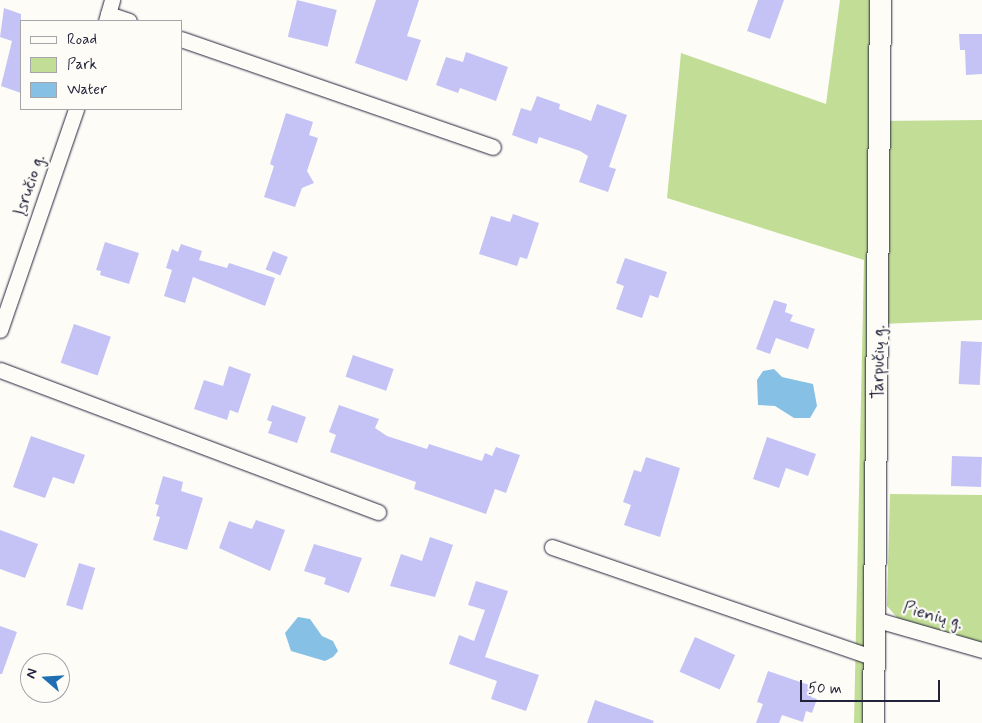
<!DOCTYPE html>
<meta charset="utf-8">
<style>
body{margin:0}
#map{position:relative;width:982px;height:723px;overflow:hidden;background:#fdfcf7;font-family:Mynerve,sans-serif}
div>[style]{position:absolute}
.green>*{inset:0;background:#c2dd95}
.water>*{inset:0;background:#86c0e5}
.building>*{inset:0;background:#c5c3f5;transform-origin:0 0}
.roads{filter:drop-shadow(0 0 1px #22223b) drop-shadow(0 0 1px #22223b)}
.minor>*{height:15px;margin:-7.5px;padding:0 7.5px;transform-origin:7.5px;border-radius:7.5px;background:#fdfcf7}
.secondary>*{height:21px;margin:-10.5px;padding:0 10.5px;transform-origin:10.5px;border-radius:10.5px;background:#fdfcf7}
span{translate:-50% -50%;white-space:nowrap;text-align:center;line-height:1.15;-webkit-text-stroke:4.5px #fdfcf7;paint-order:stroke}
.street-label{font-size:18px;color:#22223b}
.legend{position:absolute;left:20px;top:20px;width:162px;height:90px;box-sizing:border-box;background:#fdfcf7;border:1px solid #a5a5ac;margin:0;padding:6px 9px;list-style:none;font-size:15px;color:#22223b}
.legend li{display:flex;align-items:center;gap:10px;height:25px}
.legend b{width:25px;border:1px solid #a5a5ac}
.north{position:absolute;left:20px;top:653px;width:50px;height:50px;box-sizing:border-box;background:#fdfcf7;border:1px solid #a5a5ac;border-radius:50%;rotate:289deg;font-size:14px;font-weight:700;line-height:20px;text-align:center;color:#22223b}
.north::after{content:'';display:block;margin:auto;width:18px;height:22px;background:#1f6fb2;clip-path:polygon(50% 0,100% 100%,50% 72%,0 100%)}
.scale{position:absolute;left:800px;top:680px;width:140px;height:22px;box-sizing:border-box;border:2px solid #22223b;border-top:0;padding-left:6px;font-size:15px;line-height:18px;white-space:nowrap;color:#22223b;-webkit-text-stroke:4px #fdfcf7;paint-order:stroke}
</style>
<div id="map">
<div class="green">
<i style="clip-path:polygon(840px 0,880px 0,881px 121px,982px 120px,982px 320px,880px 324px,873px 723px,854px 723px,864px 260px,667px 198px,681px 53px,826px 104px)"></i>
<i style="clip-path:polygon(890px 494px,982px 495px,982px 643px,901px 622px,887px 606px)"></i>
</div>
<div class="water">
<i style="clip-path:polygon(774px 369px,782px 377px,813px 384px,817px 406px,810px 418px,794px 418px,775px 406px,758px 405px,757px 380px,763px 371px)"></i>
<i style="clip-path:polygon(298px 617px,310px 619px,322px 636px,333px 641px,338px 651px,333px 657px,325px 661px,291px 651px,285px 633px)"></i>
</div>
<div class="building">
<i style="left:297px;top:0;width:41px;height:38px;rotate:14deg"></i>
<i style="clip-path:polygon(376px 0,419px 0,407px 36px,421px 40px,407px 81px,355px 63px)"></i>
<i style="clip-path:polygon(758px 0,784px 0,770px 39px,747px 31px)"></i>
<i style="clip-path:polygon(4px 8px,21px 14px,21px 93px,1px 86px,12px 41px,0 37px)"></i>
<i style="clip-path:polygon(959px 34px,982px 34px,982px 74px,966px 75px,965px 50px,960px 50px)"></i>
<i style="clip-path:polygon(466px 52px,508px 67px,496px 101px,460px 88px,458px 93px,436px 85px,446px 57px,463px 62px)"></i>
<i style="clip-path:polygon(537px 96px,560px 104px,559px 109px,591px 121px,597px 104px,627px 115px,609px 167px,616px 169px,608px 192px,579px 182px,588px 156px,580px 151px,539px 137px,537px 144px,512px 135px,521px 108px,531px 111px)"></i>
<i style="clip-path:polygon(286px 113px,313px 122px,309px 135px,318px 138px,307px 171px,314px 183px,302px 188px,295px 207px,264px 197px,274px 166px,270px 164px)"></i>
<i style="clip-path:polygon(513px 214px,539px 223px,527px 259px,520px 257px,517px 266px,479px 254px,491px 216px,510px 222px)"></i>
<i style="clip-path:polygon(105px 242px,139px 253px,129px 284px,100px 275px,101px 271px,96px 270px)"></i>
<i style="clip-path:polygon(181px 244px,202px 251px,199px 260px,227px 268px,229px 263px,275px 278px,265px 306px,193px 277px,185px 303px,164px 296px,172px 270px,166px 268px,172px 249px,178px 252px)"></i>
<i style="left:273px;top:251px;width:16px;height:20px;rotate:22deg"></i>
<i style="clip-path:polygon(625px 258px,667px 272px,658px 298px,650px 295px,642px 318px,616px 309px,624px 286px,616px 283px)"></i>
<i style="clip-path:polygon(774px 300px,787px 304px,785px 312px,793px 315px,790px 321px,815px 329px,808px 349px,776px 338px,770px 354px,756px 349px)"></i>
<i style="left:74px;top:324px;width:39px;height:41px;rotate:19deg"></i>
<i style="left:961px;top:341px;width:21px;height:43px;rotate:3deg"></i>
<i style="left:353px;top:355px;width:43px;height:23px;rotate:19deg"></i>
<i style="clip-path:polygon(229px 366px,251px 374px,238px 413px,230px 410px,227px 420px,194px 409px,204px 380px,223px 386px)"></i>
<i style="clip-path:polygon(272px 405px,306px 417px,297px 443px,268px 433px,272px 422px,267px 420px)"></i>
<i style="clip-path:polygon(339px 405px,379px 419px,375px 428px,387px 436px,427px 449px,429px 444px,482px 461px,485px 453px,492px 456px,496px 447px,520px 455px,506px 493px,495px 489px,486px 514px,414px 489px,416px 482px,330px 452px,336px 435px,329px 432px)"></i>
<i style="clip-path:polygon(31px 436px,85px 455px,74px 484px,53px 477px,45px 498px,13px 487px)"></i>
<i style="clip-path:polygon(767px 437px,816px 454px,808px 476px,786px 468px,779px 488px,753px 479px)"></i>
<i style="left:952px;top:456px;width:30px;height:30px;rotate:2deg"></i>
<i style="clip-path:polygon(646px 457px,680px 468px,660px 537px,624px 525px,631px 505px,623px 502px,634px 470px,641px 472px)"></i>
<i style="clip-path:polygon(163px 476px,183px 482px,181px 491px,203px 498px,187px 550px,153px 540px,160px 517px,156px 516px,159px 505px,155px 504px)"></i>
<i style="clip-path:polygon(256px 520px,285px 530px,270px 571px,219px 548px,229px 521px,252px 529px)"></i>
<i style="clip-path:polygon(0 530px,38px 544px,25px 578px,0 569px)"></i>
<i style="clip-path:polygon(430px 537px,453px 545px,435px 597px,390px 586px,401px 554px,422px 561px)"></i>
<i style="clip-path:polygon(314px 544px,362px 558px,349px 593px,324px 584px,326px 578px,304px 571px)"></i>
<i style="left:79px;top:563px;width:17px;height:44px;rotate:17deg"></i>
<i style="clip-path:polygon(476px 581px,508px 591px,485px 657px,539px 675px,526px 711px,491px 699px,497px 681px,449px 664px,459px 635px,474px 641px,485px 610px,468px 605px)"></i>
<i style="clip-path:polygon(0 626px,17px 632px,2px 674px,0 674px)"></i>
<i style="left:695px;top:637px;width:44px;height:38px;rotate:24deg"></i>
<i style="clip-path:polygon(768px 671px,815px 687px,811px 697px,817px 699px,812px 713px,806px 711px,803px 722px,782px 715px,779px 723px,756px 723px,763px 704px,757px 702px)"></i>
<i style="clip-path:polygon(595px 700px,654px 721px,653px 723px,587px 723px)"></i>
</div>
<div class="roads">
<div class="minor">
<i style="left:108px;top:14px;width:22px;rotate:18deg"></i>
<i style="left:106px;top:21px;width:22px;rotate:-74deg"></i>
<i style="left:181px;top:39px;width:330px;rotate:19.1deg"></i>
<i style="left:0;top:330px;width:234px;rotate:-71deg"></i>
<i style="left:0;top:370px;width:404px;rotate:20.6deg"></i>
<i style="left:552px;top:547px;width:341px;rotate:19deg"></i>
<i style="left:874px;top:619px;width:112px;rotate:16deg"></i>
</div>
<div class="secondary">
<i style="left:873px;top:723px;width:723px;rotate:-89.45deg"></i>
</div>
</div>
<div class="street-label">
<span style="left:30px;top:185px;rotate:-71deg">Įsručio g.</span>
<span style="left:879px;top:362px;rotate:-89deg">Tarpučių g.</span>
<span style="left:933px;top:616px;rotate:16deg">Pienių g.</span>
</div>
<ul class="legend">
<li><b style="height:6px;background:#fdfcf7"></b>Road</li>
<li><b style="height:14px;background:#c2dd95"></b>Park</li>
<li><b style="height:14px;background:#86c0e5"></b>Water</li>
</ul>
<div class="north">N</div>
<div class="scale">50 m</div>
</div>
